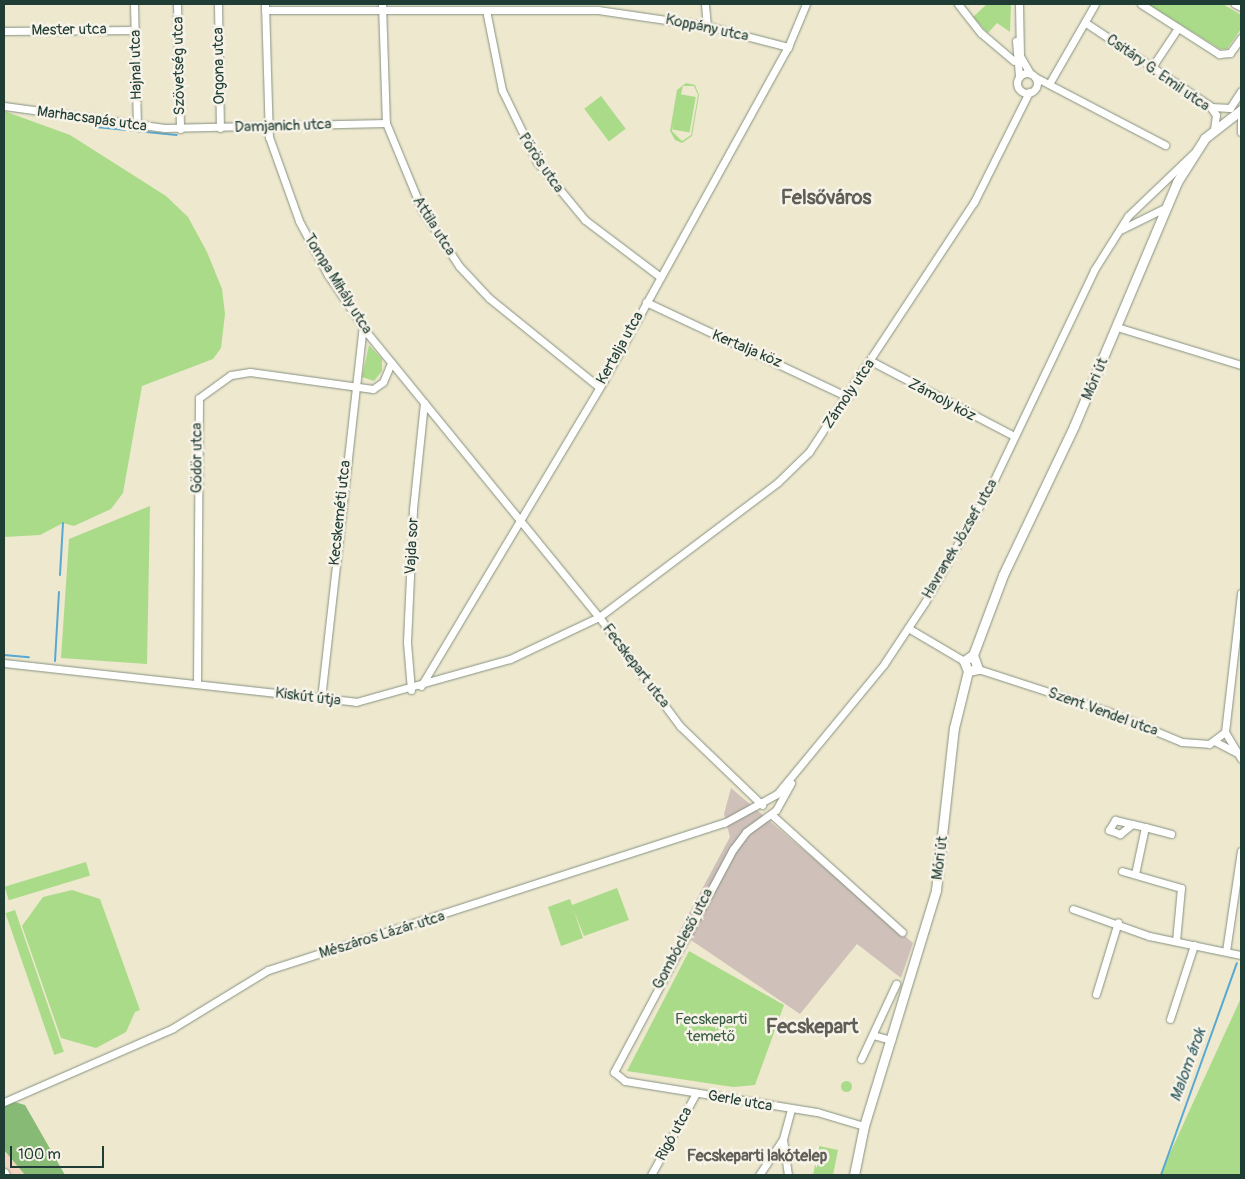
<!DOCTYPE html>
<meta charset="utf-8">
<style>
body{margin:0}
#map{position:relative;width:1245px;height:1179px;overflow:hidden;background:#ede8ce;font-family:Pangolin,sans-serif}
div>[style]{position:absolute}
.built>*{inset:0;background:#f3d4be}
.industrial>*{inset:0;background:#cfc0ba}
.green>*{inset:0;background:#aadb89;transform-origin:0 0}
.round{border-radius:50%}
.forest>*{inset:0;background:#87bb75}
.stream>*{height:2px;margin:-1px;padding:0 1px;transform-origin:1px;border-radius:1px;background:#58a9d2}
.roads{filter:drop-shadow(0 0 1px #869281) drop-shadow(0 0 1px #869281)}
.minor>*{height:7px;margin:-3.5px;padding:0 3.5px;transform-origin:3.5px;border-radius:3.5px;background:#fff}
.minor>.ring{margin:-3.5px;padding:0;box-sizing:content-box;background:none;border:7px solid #fff;border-radius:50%}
.major>*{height:9px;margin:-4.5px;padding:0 4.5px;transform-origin:4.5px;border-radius:4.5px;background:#fff}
span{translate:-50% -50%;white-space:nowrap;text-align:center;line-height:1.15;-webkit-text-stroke:5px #f7f3e8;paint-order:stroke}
.street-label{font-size:15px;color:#1f3d34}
.park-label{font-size:15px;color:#3b5d45}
.water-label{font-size:16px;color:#305d63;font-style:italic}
.neighbourhood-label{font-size:16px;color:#5f5f57;font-weight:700}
.district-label{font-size:20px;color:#5f5f57;font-weight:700}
.frame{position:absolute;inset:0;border:5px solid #1f3d34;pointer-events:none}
.scale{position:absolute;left:10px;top:1146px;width:94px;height:22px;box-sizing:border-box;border:2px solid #1f3d34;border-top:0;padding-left:6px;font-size:15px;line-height:18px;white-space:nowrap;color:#1f3d34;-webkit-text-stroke:4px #f7f3e8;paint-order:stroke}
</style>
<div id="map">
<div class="built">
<i style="clip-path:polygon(4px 1150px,25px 1175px,4px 1175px)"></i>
</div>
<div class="industrial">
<i style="clip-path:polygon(731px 788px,913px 943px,901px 978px,857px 944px,800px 1014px,679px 932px,730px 837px,724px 814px)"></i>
</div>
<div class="green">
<i style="clip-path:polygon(987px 4px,1011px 4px,1010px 32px,997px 23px,988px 33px,973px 17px)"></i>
<i style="clip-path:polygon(1148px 4px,1223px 4px,1241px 15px,1241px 29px,1227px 49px,1220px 49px)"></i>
<i style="clip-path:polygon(evenodd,686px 83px,695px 85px,699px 95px,692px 136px,682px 143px,675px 140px,670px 131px,677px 90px,686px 83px,683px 86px,694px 86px,698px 95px,691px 135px,682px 141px,672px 131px,683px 86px)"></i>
<i style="left:679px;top:94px;width:17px;height:36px;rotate:10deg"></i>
<i style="left:601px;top:96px;width:41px;height:21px;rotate:53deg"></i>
<i style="clip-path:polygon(4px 111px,70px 135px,166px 196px,188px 217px,207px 252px,222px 289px,225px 314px,221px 348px,213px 359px,142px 386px,123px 493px,111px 509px,74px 526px,63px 523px,40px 535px,4px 537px)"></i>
<i style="clip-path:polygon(369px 345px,382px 359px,382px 371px,374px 381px,362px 377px)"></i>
<i style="clip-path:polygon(150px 506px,147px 664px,61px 658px,69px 539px)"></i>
<i style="left:86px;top:862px;width:14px;height:85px;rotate:73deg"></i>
<i style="clip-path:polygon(617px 888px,629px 920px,584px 936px,574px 911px,583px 938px,561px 946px,548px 907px,570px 899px,572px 905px)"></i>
<i style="clip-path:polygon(72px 890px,100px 899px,140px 1010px,135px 1012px,126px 1032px,96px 1048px,61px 1038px,22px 926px,43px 897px)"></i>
<i style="left:15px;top:910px;width:150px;height:10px;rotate:71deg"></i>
<i style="clip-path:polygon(689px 951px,784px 1005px,755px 1085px,733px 1087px,627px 1071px)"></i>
<i style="clip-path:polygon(1241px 998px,1241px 1175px,1160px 1175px)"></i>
<i class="round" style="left:840.5px;top:1080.5px;width:11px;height:11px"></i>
<i style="clip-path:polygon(819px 1146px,838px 1150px,833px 1175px,813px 1175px)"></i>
</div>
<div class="forest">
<i style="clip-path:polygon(4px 1099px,25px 1105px,65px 1175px,25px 1175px,4px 1150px)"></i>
</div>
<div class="stream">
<i style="left:96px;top:127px;width:81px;rotate:5.6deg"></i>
<i style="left:60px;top:575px;width:52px;rotate:-86.7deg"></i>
<i style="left:4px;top:655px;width:25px;rotate:5deg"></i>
<i style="left:55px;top:661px;width:69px;rotate:-86.7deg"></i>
<i style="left:1241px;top:950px;width:1px;rotate:-90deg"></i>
<i style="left:1161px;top:1175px;width:225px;rotate:-70.3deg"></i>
</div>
<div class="roads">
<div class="minor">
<i style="left:134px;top:4px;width:122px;rotate:88.6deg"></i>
<i style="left:177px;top:4px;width:125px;rotate:88.6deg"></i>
<i style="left:218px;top:4px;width:124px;rotate:89.1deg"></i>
<i style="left:265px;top:4px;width:133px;rotate:88.3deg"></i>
<i style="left:269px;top:137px;width:89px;rotate:70.3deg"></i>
<i style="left:299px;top:221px;width:61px;rotate:61.8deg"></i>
<i style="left:328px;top:275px;width:71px;rotate:55.9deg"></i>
<i style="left:368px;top:334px;width:365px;rotate:50.8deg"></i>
<i style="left:599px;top:617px;width:136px;rotate:53.4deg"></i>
<i style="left:680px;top:726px;width:114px;rotate:43.9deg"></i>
<i style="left:382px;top:4px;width:119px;rotate:88.1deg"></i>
<i style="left:386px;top:123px;width:94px;rotate:67.5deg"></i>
<i style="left:422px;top:210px;width:67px;rotate:56.5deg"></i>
<i style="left:459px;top:266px;width:44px;rotate:46.8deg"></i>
<i style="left:489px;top:298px;width:141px;rotate:39deg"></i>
<i style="left:705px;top:4px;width:22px;rotate:85deg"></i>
<i style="left:958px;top:4px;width:37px;rotate:52deg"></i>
<i style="left:981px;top:33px;width:43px;rotate:40.3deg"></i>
<i style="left:1019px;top:4px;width:52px;rotate:88.9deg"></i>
<i style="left:1020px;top:56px;width:20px;rotate:60deg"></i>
<i style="left:1141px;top:4px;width:93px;rotate:32.7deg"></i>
<i style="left:1219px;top:54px;width:11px;rotate:-5deg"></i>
<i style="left:1230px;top:53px;width:19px;rotate:-54deg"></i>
<i style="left:1235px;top:4px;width:7px;rotate:27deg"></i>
<i style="left:265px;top:10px;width:333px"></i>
<i style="left:598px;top:10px;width:110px;rotate:8.4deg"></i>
<i style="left:707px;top:26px;width:84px;rotate:14.5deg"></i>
<i style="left:486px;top:10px;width:82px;rotate:78.7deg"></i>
<i style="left:502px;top:90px;width:80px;rotate:64.1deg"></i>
<i style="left:537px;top:162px;width:75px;rotate:50.4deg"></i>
<i style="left:585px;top:220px;width:93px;rotate:37.1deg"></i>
<i style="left:1086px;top:23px;width:148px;rotate:33.7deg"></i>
<i style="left:1209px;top:105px;width:12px;rotate:55deg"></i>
<i style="left:1216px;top:115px;width:15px;rotate:98deg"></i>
<i style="left:4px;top:31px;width:131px;rotate:-0.4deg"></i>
<i style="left:1016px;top:41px;width:36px;rotate:85deg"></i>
<i style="left:1152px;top:67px;width:47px;rotate:-56.3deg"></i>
<i class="ring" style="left:1017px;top:73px;width:13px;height:13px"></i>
<i style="left:1035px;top:77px;width:147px;rotate:27.6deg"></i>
<i style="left:1049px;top:84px;width:92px;rotate:-60.1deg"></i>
<i style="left:4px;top:106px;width:162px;rotate:7.8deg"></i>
<i style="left:164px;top:128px;width:222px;rotate:-1.3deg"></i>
<i style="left:1211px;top:107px;width:19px;rotate:3deg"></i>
<i style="left:1230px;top:108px;width:20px;rotate:-57deg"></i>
<i style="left:1241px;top:115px;width:17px;rotate:90deg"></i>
<i style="left:1122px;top:229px;width:50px;rotate:-26.1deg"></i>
<i style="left:646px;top:302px;width:223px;rotate:25.2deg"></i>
<i style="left:1117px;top:327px;width:130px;rotate:17deg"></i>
<i style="left:871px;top:361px;width:161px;rotate:27.7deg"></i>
<i style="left:908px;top:628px;width:65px;rotate:30.5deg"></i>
<i style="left:4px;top:663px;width:354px;rotate:6.3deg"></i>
<i style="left:356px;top:702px;width:160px;rotate:-15.6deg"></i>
<i style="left:510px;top:659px;width:98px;rotate:-25.3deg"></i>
<i style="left:599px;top:617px;width:224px;rotate:-37deg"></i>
<i style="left:778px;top:482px;width:43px;rotate:-44.1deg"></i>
<i style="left:809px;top:452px;width:300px;rotate:-56.6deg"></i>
<i style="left:974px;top:202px;width:123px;rotate:-63.4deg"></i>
<i style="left:978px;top:669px;width:136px;rotate:18deg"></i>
<i style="left:1107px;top:711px;width:81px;rotate:22.5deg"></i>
<i style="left:1182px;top:742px;width:27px;rotate:4deg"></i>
<i style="left:1209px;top:744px;width:20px;rotate:-37deg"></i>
<i style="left:1225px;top:732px;width:140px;rotate:-83.4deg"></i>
<i style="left:197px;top:684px;width:286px;rotate:-89.6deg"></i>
<i style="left:199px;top:398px;width:39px;rotate:-36deg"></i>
<i style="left:231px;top:375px;width:19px;rotate:-9deg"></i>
<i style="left:250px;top:372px;width:124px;rotate:7.9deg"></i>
<i style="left:373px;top:389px;width:12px;rotate:-35deg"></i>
<i style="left:383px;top:382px;width:21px;rotate:-67deg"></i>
<i style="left:421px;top:686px;width:357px;rotate:-59.1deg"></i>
<i style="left:604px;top:380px;width:380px;rotate:-61.1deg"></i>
<i style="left:788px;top:47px;width:47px;rotate:-67.3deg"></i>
<i style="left:411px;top:690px;width:48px;rotate:-94.8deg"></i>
<i style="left:407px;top:642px;width:133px;rotate:-87.4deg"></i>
<i style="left:413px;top:509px;width:107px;rotate:-84.1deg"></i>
<i style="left:321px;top:699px;width:374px;rotate:-83.6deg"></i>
<i style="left:1225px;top:732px;width:31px;rotate:59deg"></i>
<i style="left:1216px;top:742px;width:27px;rotate:27deg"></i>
<i style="left:791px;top:783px;width:31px;rotate:119deg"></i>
<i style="left:776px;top:810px;width:37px;rotate:144deg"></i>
<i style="left:746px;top:832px;width:21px;rotate:127deg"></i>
<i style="left:733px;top:849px;width:253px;rotate:118.1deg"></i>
<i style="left:614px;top:1072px;width:14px;rotate:39deg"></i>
<i style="left:625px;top:1081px;width:194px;rotate:9.2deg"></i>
<i style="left:817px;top:1112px;width:49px;rotate:16.6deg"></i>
<i style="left:772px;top:815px;width:175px;rotate:42deg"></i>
<i style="left:1132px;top:824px;width:16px;rotate:140deg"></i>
<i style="left:1120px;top:834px;width:12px;rotate:-160deg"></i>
<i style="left:1109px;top:830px;width:12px;rotate:-59deg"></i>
<i style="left:1115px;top:820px;width:17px;rotate:13deg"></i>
<i style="left:1132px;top:824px;width:13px;rotate:13deg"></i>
<i style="left:1145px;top:827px;width:27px;rotate:15deg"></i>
<i style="left:1122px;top:871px;width:61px;rotate:16.1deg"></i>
<i style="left:1181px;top:888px;width:53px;rotate:95.4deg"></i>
<i style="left:1135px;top:874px;width:48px;rotate:-78deg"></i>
<i style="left:1073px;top:909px;width:81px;rotate:19.6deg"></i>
<i style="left:1149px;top:936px;width:94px;rotate:11.7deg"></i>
<i style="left:1226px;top:951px;width:101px;rotate:-81.5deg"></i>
<i style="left:1096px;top:994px;width:75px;rotate:-73deg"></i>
<i style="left:1170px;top:1019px;width:78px;rotate:-72deg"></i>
<i style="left:873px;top:1035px;width:19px;rotate:16deg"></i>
<i style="left:861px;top:1059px;width:83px;rotate:-65deg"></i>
<i style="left:4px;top:1102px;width:184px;rotate:-23.6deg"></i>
<i style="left:173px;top:1028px;width:111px;rotate:-31.4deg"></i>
<i style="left:268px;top:970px;width:479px;rotate:-17.9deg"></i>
<i style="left:724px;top:823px;width:60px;rotate:-28.7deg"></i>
<i style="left:777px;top:794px;width:168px;rotate:-50.5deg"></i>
<i style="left:884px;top:664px;width:74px;rotate:-56.5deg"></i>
<i style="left:925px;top:602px;width:138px;rotate:-60.5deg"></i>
<i style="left:993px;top:482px;width:235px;rotate:-64.5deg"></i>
<i style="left:1094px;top:270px;width:64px;rotate:-57.8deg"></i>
<i style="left:1128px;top:216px;width:91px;rotate:-43.7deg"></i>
<i style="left:651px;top:1175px;width:94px;rotate:-61.2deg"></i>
<i style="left:759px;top:1175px;width:43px;rotate:-56.3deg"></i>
<i style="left:788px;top:1175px;width:36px;rotate:-98deg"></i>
<i style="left:783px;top:1139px;width:31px;rotate:-75deg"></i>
</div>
<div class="major">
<i style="left:973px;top:655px;width:85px;rotate:-69.4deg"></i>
<i style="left:1003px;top:575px;width:165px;rotate:-64.5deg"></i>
<i style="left:1074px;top:426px;width:265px;rotate:-67.1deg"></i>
<i style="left:1177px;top:182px;width:52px;rotate:-57.5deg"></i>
<i style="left:1205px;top:138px;width:46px;rotate:-37.9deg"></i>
<i style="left:968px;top:671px;width:10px;rotate:-11deg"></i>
<i style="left:978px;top:669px;width:15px;rotate:-110deg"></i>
<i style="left:968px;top:671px;width:11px;rotate:-112deg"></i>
<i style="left:964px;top:661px;width:11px;rotate:-34deg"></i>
<i style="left:4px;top:1173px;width:2px;rotate:63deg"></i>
<i style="left:854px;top:1175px;width:50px;rotate:-78.5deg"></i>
<i style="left:864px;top:1126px;width:247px;rotate:-73deg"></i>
<i style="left:936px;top:890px;width:163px;rotate:-83.7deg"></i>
<i style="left:954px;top:728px;width:59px;rotate:-76.2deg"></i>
</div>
</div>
<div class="street-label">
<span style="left:707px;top:28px;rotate:12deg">Koppány utca</span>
<span style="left:69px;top:30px;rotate:-1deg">Mester utca</span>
<span style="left:136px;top:65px;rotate:-91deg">Hajnal utca</span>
<span style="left:179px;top:66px;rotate:-91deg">Szövetség utca</span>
<span style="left:219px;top:66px;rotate:-91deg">Orgona utca</span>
<span style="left:1158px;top:73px;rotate:35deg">Csitáry G. Emil utca</span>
<span style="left:92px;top:119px;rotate:8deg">Marhacsapás utca</span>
<span style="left:283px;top:126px;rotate:-2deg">Damjanich utca</span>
<span style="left:541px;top:163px;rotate:56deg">Pörös utca</span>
<span style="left:434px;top:226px;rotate:58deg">Attila utca</span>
<span style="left:338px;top:284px;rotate:58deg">Tompa Mihály utca</span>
<span style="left:620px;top:348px;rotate:-61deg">Kertalja utca</span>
<span style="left:747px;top:349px;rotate:23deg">Kertalja köz</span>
<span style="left:1095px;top:379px;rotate:-67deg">Móri út</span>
<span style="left:849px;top:394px;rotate:-56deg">Zámoly utca</span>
<span style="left:942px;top:400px;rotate:28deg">Zámoly köz</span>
<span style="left:197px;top:458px;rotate:-90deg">Gödör utca</span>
<span style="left:340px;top:513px;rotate:-84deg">Kecskeméti utca</span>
<span style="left:960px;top:539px;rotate:-60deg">Havranek József utca</span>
<span style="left:412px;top:546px;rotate:-87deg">Vajda sor</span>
<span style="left:636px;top:666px;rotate:53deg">Fecskepart utca</span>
<span style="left:308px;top:697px;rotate:7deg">Kiskút útja</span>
<span style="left:1103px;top:712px;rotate:20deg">Szent Vendel utca</span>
<span style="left:940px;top:858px;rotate:-83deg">Móri út</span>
<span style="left:382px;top:935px;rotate:-17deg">Mészáros Lázár utca</span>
<span style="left:683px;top:939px;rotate:-62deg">Gombócleső utca</span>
<span style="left:740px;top:1101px;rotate:10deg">Gerle utca</span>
<span style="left:674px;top:1134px;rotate:-61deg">Rigó utca</span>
</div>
<div class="park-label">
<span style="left:711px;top:1028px">Fecskeparti<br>temető</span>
</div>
<div class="water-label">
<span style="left:1188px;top:1065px;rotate:-70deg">Malom árok</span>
</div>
<div class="neighbourhood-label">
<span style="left:757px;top:1156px">Fecskeparti lakótelep</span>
</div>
<div class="district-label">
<span style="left:826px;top:197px">Felsőváros</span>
<span style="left:812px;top:1026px">Fecskepart</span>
</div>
<div class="frame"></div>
<div class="scale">100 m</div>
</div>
